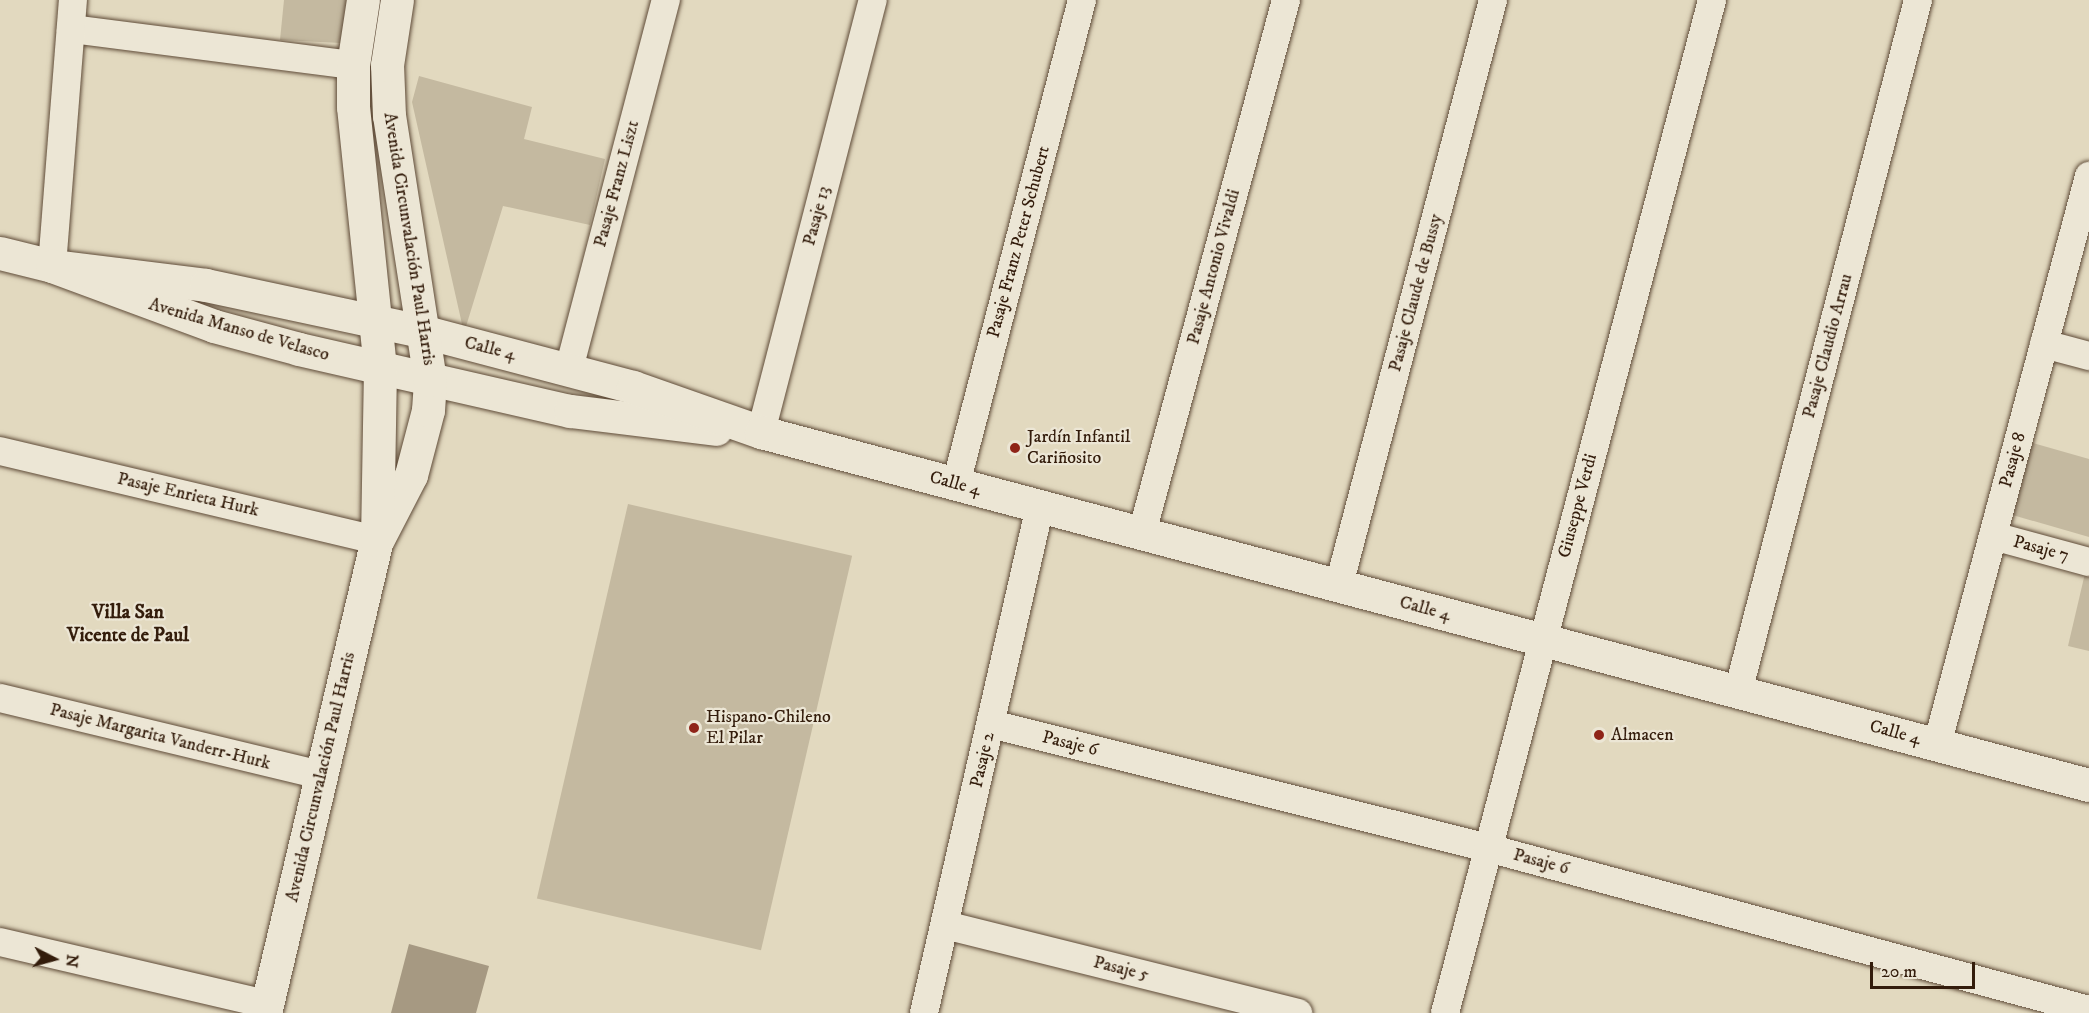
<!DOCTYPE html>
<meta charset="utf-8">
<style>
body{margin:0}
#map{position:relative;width:2089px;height:1013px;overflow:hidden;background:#e2d9bf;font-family:"IM FELL DW Pica",serif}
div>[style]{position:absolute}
.green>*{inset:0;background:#c4b9a0;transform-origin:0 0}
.water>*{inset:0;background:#a69982}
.roads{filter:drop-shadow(0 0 2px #5f4b38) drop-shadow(0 0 2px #5f4b38)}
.minor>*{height:28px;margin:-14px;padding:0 14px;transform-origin:14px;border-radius:14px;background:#ece6d5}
.tertiary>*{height:33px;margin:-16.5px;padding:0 16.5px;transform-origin:16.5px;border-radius:16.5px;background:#ece6d5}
.secondary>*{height:33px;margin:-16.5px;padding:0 16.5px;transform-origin:16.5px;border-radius:16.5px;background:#ece6d5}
.dots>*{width:16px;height:16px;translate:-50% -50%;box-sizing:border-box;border:3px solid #ece6d5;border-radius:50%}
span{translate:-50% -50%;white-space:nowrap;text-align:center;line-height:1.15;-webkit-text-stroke:4.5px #ece6d5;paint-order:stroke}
.street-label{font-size:18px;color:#331c0b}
.poi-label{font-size:18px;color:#331c0b}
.left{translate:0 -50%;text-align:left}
.neighbourhood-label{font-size:20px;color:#331c0b;font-weight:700}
.north{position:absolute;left:24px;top:929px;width:60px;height:60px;-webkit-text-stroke:4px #ece6d5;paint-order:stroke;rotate:96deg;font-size:16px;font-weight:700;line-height:24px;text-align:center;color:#331c0b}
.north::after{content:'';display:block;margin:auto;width:21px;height:27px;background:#331c0b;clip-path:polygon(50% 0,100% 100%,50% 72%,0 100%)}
.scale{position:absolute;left:1870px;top:962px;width:105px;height:27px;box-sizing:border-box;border:3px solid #331c0b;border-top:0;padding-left:8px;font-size:18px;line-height:21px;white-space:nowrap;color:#331c0b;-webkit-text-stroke:4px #ece6d5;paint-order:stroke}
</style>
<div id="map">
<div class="green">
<i style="clip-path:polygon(284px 0,350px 0,341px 43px,280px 40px)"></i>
<i style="clip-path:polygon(419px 76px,532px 107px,524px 139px,605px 159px,590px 225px,503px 206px,464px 333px,412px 102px)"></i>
<i style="clip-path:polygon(2029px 442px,2089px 459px,2089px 537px,2009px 514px)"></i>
<i style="left:628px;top:504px;width:230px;height:405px;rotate:13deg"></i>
<i style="clip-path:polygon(2086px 569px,2089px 570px,2089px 651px,2068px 646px)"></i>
</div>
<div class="water">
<i style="clip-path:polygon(409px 944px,489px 966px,476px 1013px,391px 1013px)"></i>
</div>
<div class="roads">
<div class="minor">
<i style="left:71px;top:29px;width:284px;rotate:7.3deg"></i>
<i style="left:52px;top:266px;width:267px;rotate:-85.5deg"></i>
<i style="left:2044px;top:344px;width:47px;rotate:14.9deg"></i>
<i style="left:569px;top:369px;width:382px;rotate:-75.3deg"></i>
<i style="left:761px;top:432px;width:446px;rotate:-75.5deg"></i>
<i style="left:0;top:451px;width:387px;rotate:13.3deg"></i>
<i style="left:956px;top:484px;width:500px;rotate:-75.41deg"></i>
<i style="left:1142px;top:533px;width:552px;rotate:-74.88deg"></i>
<i style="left:1993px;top:536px;width:99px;rotate:15.2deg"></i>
<i style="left:1339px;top:585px;width:605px;rotate:-75.25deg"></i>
<i style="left:1738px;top:692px;width:715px;rotate:-75.42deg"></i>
<i style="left:0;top:698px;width:330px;rotate:13.5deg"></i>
<i style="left:991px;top:724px;width:512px;rotate:14.01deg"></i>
<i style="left:1488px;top:848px;width:622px;rotate:15.09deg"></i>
<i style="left:1937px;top:745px;width:589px;rotate:-75.04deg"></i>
<i style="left:945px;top:925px;width:364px;rotate:14deg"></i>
<i style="left:0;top:942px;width:274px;rotate:13.1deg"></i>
<i style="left:924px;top:1013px;width:520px;rotate:-77.11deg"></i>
<i style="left:1445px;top:1013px;width:1048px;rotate:-75.23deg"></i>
</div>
<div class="tertiary">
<i style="left:0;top:253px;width:54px;rotate:14deg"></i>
<i style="left:52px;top:266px;width:173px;rotate:20.3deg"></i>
<i style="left:214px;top:326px;width:88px;rotate:15.1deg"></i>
<i style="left:299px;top:349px;width:278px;rotate:12.9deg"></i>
<i style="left:570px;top:411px;width:147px;rotate:7deg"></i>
<i style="left:52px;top:266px;width:155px;rotate:7deg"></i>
<i style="left:206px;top:285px;width:224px;rotate:12.1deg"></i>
<i style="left:425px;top:332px;width:215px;rotate:14.8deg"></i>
<i style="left:633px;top:387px;width:136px;rotate:19.4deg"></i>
<i style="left:761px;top:432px;width:1374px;rotate:14.89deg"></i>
</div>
<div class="secondary">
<i style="left:378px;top:539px;width:72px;rotate:-62.7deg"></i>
<i style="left:411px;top:475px;width:67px;rotate:-75.3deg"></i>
<i style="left:428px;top:410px;width:30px;rotate:-86deg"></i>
<i style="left:430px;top:380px;width:267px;rotate:-98.8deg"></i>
<i style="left:389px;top:116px;width:51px;rotate:-92.2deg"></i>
<i style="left:387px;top:65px;width:66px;rotate:-81.3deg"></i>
<i style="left:265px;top:1013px;width:486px;rotate:-76.7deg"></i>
<i style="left:377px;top:540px;width:172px;rotate:-89deg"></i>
<i style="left:380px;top:368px;width:262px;rotate:-95.9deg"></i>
<i style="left:353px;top:107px;width:42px;rotate:-90deg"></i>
<i style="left:353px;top:65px;width:66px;rotate:-81.3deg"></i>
</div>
</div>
<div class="dots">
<i style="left:1015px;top:448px;background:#8f2418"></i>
<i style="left:694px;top:728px;background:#8f2418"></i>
<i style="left:1599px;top:735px;background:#8f2418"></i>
</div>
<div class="street-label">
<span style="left:617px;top:184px;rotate:-75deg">Pasaje Franz Liszt</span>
<span style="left:817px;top:216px;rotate:-75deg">Pasaje 13</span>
<span style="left:409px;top:239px;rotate:81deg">Avenida Circunvalación Paul Harris</span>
<span style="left:1019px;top:242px;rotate:-75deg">Pasaje Franz Peter Schubert</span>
<span style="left:1214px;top:267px;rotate:-75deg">Pasaje Antonio Vivaldi</span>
<span style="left:1416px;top:293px;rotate:-75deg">Pasaje Claude de Bussy</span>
<span style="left:239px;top:330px;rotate:16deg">Avenida Manso de Velasco</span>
<span style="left:1828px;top:346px;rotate:-75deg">Pasaje Claudio Arrau</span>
<span style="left:490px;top:349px;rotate:14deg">Calle 4</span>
<span style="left:2013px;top:460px;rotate:-75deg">Pasaje 8</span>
<span style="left:955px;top:484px;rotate:15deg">Calle 4</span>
<span style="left:188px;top:495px;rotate:13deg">Pasaje Enrieta Hurk</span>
<span style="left:1578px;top:506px;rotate:-75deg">Giuseppe Verdi</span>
<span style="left:2041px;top:549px;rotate:15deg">Pasaje 7</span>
<span style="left:1425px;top:609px;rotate:15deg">Calle 4</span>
<span style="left:1895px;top:733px;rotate:15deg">Calle 4</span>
<span style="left:160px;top:737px;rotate:14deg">Pasaje Margarita Vanderr-Hurk</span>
<span style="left:1070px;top:744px;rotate:14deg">Pasaje 6</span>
<span style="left:983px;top:760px;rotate:-77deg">Pasaje 2</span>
<span style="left:321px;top:777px;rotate:-77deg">Avenida Circunvalación Paul Harris</span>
<span style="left:1541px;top:862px;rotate:15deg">Pasaje 6</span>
<span style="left:1121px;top:969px;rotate:14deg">Pasaje 5</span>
</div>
<div class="poi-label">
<span class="left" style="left:1027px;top:448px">Jardín Infantil<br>Cariñosito</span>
<span class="left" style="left:706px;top:728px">Hispano-Chileno<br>El Pilar</span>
<span class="left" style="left:1611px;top:735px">Almacen</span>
</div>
<div class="neighbourhood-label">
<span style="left:128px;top:624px">Villa San<br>Vicente de Paul</span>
</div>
<div class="north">N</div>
<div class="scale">20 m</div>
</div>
